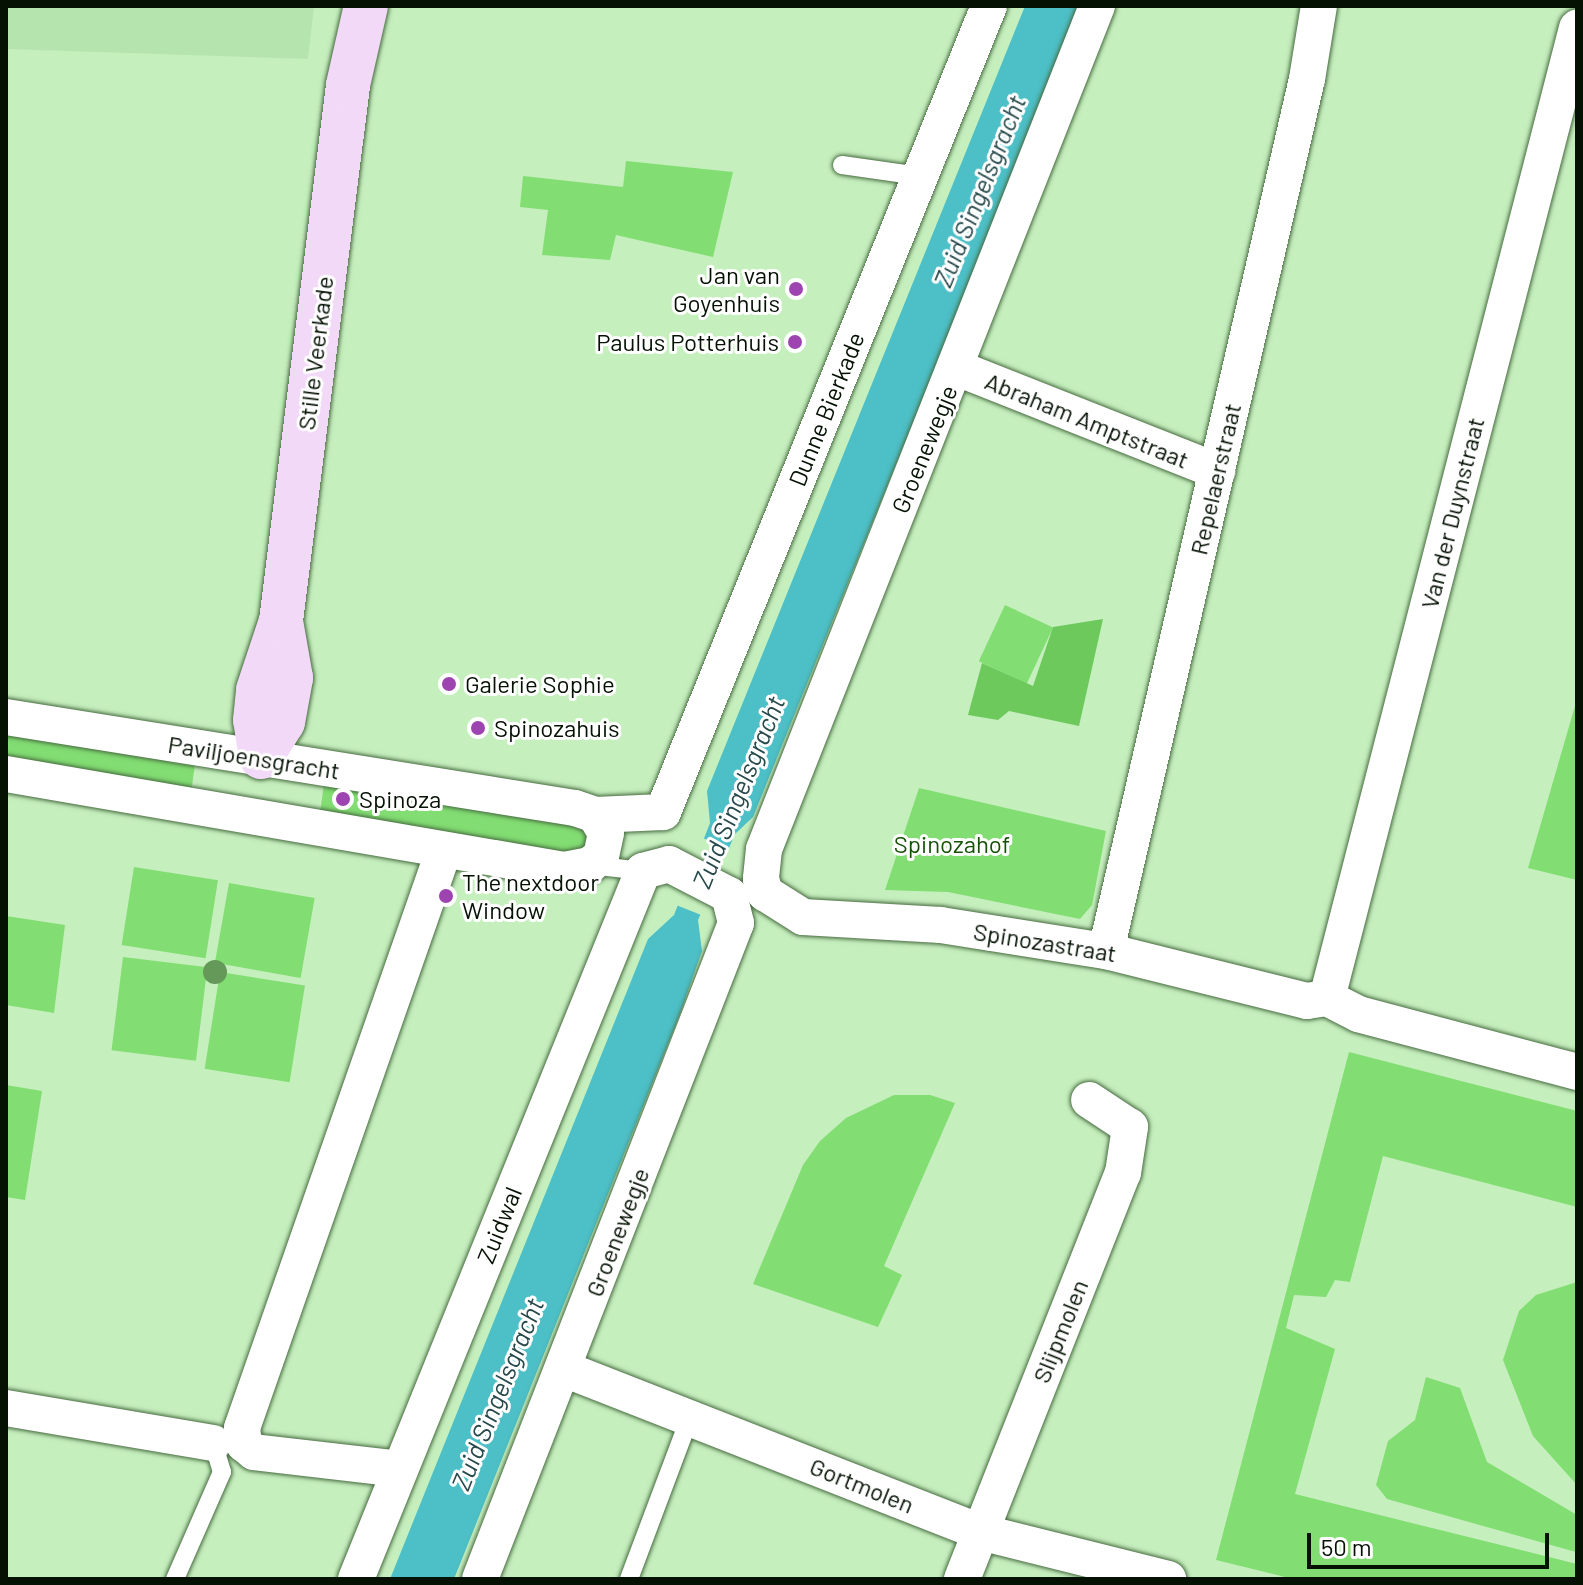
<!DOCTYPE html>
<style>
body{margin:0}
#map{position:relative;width:1583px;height:1585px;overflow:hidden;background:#c6efbe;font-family:Barlow,sans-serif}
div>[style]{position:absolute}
.built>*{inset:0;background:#b6e4ae}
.green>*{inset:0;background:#82dd72;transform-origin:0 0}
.forest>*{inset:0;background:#6ec95d}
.water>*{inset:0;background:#4dbfc6}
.pier>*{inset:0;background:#c6efbe;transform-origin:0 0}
.roads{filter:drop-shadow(0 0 2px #476b40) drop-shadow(0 0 2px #476b40)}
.lane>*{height:18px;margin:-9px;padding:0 9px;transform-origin:9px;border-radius:9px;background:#fff}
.street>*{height:36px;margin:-18px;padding:0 18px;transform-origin:18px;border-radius:18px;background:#fff}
.secondary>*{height:44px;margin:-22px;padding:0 22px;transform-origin:22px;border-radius:22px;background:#f2d9f8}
.trees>*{width:24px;height:24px;margin:-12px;border-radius:50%;background:#659959}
.dots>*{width:22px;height:22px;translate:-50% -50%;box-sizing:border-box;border:4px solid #fff;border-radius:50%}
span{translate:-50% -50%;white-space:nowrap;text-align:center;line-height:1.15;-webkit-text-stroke:6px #fff;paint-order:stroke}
.poi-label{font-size:24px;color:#041103}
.right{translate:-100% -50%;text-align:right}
.left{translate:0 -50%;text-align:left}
.street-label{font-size:24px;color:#041103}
.park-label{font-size:24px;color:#155206}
.water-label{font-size:26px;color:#27494b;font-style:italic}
.frame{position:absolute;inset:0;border:8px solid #041103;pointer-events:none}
.scale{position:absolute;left:1307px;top:1533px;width:242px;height:36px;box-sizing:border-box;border:4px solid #041103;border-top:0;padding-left:10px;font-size:24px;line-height:28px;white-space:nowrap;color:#041103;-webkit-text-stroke:6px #fff;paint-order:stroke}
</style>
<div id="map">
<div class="built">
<i style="clip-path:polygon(6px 6px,314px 6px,308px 59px,6px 49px)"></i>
</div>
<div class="green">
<i style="clip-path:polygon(626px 161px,733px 172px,713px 257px,616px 235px,610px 260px,542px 255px,548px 210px,520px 207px,523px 176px,623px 187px)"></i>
<i style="left:1005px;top:605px;width:53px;height:62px;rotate:25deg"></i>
<i style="clip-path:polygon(1577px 699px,1577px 880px,1528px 868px)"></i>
<i style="clip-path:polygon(6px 725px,196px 757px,191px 793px,6px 767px)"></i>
<i style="clip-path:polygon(326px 769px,575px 808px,601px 856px,318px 828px)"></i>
<i style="clip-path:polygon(919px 788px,1106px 831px,1092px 905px,1080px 919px,948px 892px,885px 890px)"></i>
<i style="left:134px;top:867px;width:85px;height:79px;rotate:9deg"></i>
<i style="left:229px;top:883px;width:87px;height:81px;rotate:10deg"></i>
<i style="clip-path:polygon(6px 916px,65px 925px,54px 1013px,6px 1005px)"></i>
<i style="left:123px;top:957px;width:85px;height:94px;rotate:7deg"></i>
<i style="left:220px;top:972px;width:86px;height:98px;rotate:9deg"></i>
<i style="clip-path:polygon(1349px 1052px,1577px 1111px,1577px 1207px,1383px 1156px,1350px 1282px,1335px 1280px,1326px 1297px,1294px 1295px,1286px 1328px,1335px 1349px,1295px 1494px,1577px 1564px,1577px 1579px,1293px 1579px,1216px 1560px)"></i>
<i style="clip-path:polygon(6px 1085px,42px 1091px,25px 1200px,6px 1197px)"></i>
<i style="clip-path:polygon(894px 1095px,930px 1095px,955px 1103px,884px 1266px,902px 1275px,878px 1327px,753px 1284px,803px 1165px,820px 1141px,846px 1118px)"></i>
<i style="clip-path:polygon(1577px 1282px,1577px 1485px,1533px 1436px,1503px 1360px,1519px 1311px,1536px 1295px)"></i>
<i style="clip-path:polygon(1426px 1377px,1460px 1388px,1487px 1462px,1577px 1515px,1576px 1552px,1387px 1499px,1376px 1485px,1388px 1441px,1415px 1420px)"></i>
</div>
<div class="forest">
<i style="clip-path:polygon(1103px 619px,1079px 726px,1009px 711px,998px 720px,968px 715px,982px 663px,1033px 686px,1053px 627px)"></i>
</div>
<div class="water">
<i style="clip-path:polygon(1025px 6px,1082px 6px,753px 817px,735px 834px,698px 920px,702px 951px,680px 1014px,454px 1579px,390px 1579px,648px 939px,674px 915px,710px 823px,707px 791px)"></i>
</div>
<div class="pier">
<i style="left:700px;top:837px;width:35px;height:72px;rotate:22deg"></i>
</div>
<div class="roads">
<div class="lane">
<i style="left:842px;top:165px;width:78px;rotate:8.1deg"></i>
<i style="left:590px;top:865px;width:53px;rotate:6.5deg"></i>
<i style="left:175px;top:1579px;width:117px;rotate:-66.3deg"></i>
<i style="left:222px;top:1472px;width:30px;rotate:-107deg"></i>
<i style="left:629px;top:1579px;width:173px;rotate:-69.4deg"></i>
</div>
<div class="street">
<i style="left:1097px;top:6px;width:906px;rotate:111.55deg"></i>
<i style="left:764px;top:849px;width:30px;rotate:96deg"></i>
<i style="left:761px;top:879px;width:15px;rotate:74deg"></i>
<i style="left:765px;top:893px;width:45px;rotate:32.3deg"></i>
<i style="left:803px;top:917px;width:138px;rotate:3.3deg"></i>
<i style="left:941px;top:925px;width:167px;rotate:9deg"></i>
<i style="left:1106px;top:951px;width:207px;rotate:14deg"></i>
<i style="left:1307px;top:1001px;width:20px;rotate:-9deg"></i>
<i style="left:957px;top:368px;width:280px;rotate:21.6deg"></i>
<i style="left:6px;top:717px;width:576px;rotate:9.09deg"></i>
<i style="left:575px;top:808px;width:21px;rotate:19deg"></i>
<i style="left:595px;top:815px;width:21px;rotate:59deg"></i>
<i style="left:606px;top:833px;width:24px;rotate:102deg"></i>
<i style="left:601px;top:856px;width:14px;rotate:141deg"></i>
<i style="left:590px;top:865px;width:26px;rotate:169deg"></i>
<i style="left:564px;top:870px;width:566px;rotate:-170.24deg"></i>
<i style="left:595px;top:815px;width:68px;rotate:-2.5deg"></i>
<i style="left:663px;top:812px;width:869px;rotate:-67.98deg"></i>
<i style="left:1106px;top:951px;width:895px;rotate:-77.02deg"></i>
<i style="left:1307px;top:79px;width:74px;rotate:-80.7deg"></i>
<i style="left:1327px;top:998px;width:1002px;rotate:-75.55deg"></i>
<i style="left:1327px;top:998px;width:35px;rotate:27deg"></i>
<i style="left:1358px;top:1014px;width:227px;rotate:14.8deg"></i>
<i style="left:564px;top:1369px;width:447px;rotate:21.4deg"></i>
<i style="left:980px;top:1532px;width:194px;rotate:14deg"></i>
<i style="left:6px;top:1408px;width:210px;rotate:9.6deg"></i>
<i style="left:400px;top:1469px;width:147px;rotate:-173.4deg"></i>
<i style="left:254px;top:1452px;width:13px;rotate:-141deg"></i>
<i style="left:244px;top:1444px;width:16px;rotate:-97deg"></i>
<i style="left:242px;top:1428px;width:612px;rotate:-70.74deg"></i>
<i style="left:356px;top:1579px;width:764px;rotate:-67.93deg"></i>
<i style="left:643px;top:871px;width:27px;rotate:-15deg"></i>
<i style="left:669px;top:864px;width:68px;rotate:27.3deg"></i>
<i style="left:729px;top:895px;width:29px;rotate:76deg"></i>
<i style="left:736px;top:923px;width:704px;rotate:111.32deg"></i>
<i style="left:962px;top:1579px;width:437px;rotate:-68.4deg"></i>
<i style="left:1123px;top:1173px;width:47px;rotate:-81.3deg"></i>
<i style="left:1130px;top:1127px;width:49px;rotate:-146.6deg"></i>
</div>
<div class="secondary">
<i style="left:264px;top:752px;width:36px;rotate:-58deg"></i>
<i style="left:283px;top:722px;width:45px;rotate:-79.7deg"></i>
<i style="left:291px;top:678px;width:58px;rotate:-100deg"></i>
<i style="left:261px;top:757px;width:37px;rotate:-99deg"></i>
<i style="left:255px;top:720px;width:30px;rotate:-84deg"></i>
<i style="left:258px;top:690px;width:73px;rotate:-71.6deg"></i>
<i style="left:281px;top:621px;width:540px;rotate:-82.87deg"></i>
<i style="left:348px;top:85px;width:81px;rotate:-77.2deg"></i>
</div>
</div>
<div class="trees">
<i style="left:215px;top:972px"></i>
</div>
<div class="dots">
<i style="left:796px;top:289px;background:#9e44b0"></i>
<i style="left:795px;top:342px;background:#9e44b0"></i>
<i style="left:449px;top:684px;background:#9e44b0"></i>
<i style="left:478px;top:728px;background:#9e44b0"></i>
<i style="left:343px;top:799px;background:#9e44b0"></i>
<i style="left:446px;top:896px;background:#9e44b0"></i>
</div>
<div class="poi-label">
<span class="right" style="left:780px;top:289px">Jan van<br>Goyenhuis</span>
<span class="right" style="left:779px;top:342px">Paulus Potterhuis</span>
<span class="left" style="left:465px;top:684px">Galerie Sophie</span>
<span class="left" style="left:494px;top:728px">Spinozahuis</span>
<span class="left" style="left:359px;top:799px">Spinoza</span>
<span class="left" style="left:462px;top:896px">The nextdoor<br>Window</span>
</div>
<div class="street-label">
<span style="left:315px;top:353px;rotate:-83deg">Stille Veerkade</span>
<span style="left:826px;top:409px;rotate:-68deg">Dunne Bierkade</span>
<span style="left:1087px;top:420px;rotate:22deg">Abraham Amptstraat</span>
<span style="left:924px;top:449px;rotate:-68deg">Groenewegje</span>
<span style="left:1215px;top:479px;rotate:-77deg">Repelaerstraat</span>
<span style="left:1452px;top:513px;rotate:-76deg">Van der Duynstraat</span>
<span style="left:254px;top:757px;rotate:9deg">Paviljoensgracht</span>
<span style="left:1045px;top:942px;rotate:9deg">Spinozastraat</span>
<span style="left:499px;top:1225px;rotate:-68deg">Zuidwal</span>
<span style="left:617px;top:1232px;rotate:-69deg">Groenewegje</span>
<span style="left:1060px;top:1331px;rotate:-68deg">Slijpmolen</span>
<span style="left:862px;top:1485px;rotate:22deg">Gortmolen</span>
</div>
<div class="park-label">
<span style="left:952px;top:844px">Spinozahof</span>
</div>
<div class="water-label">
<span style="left:979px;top:191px;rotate:-68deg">Zuid Singelsgracht</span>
<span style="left:738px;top:792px;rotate:-68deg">Zuid Singelsgracht</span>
<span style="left:497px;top:1394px;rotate:-68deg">Zuid Singelsgracht</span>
</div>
<div class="frame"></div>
<div class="scale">50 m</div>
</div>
